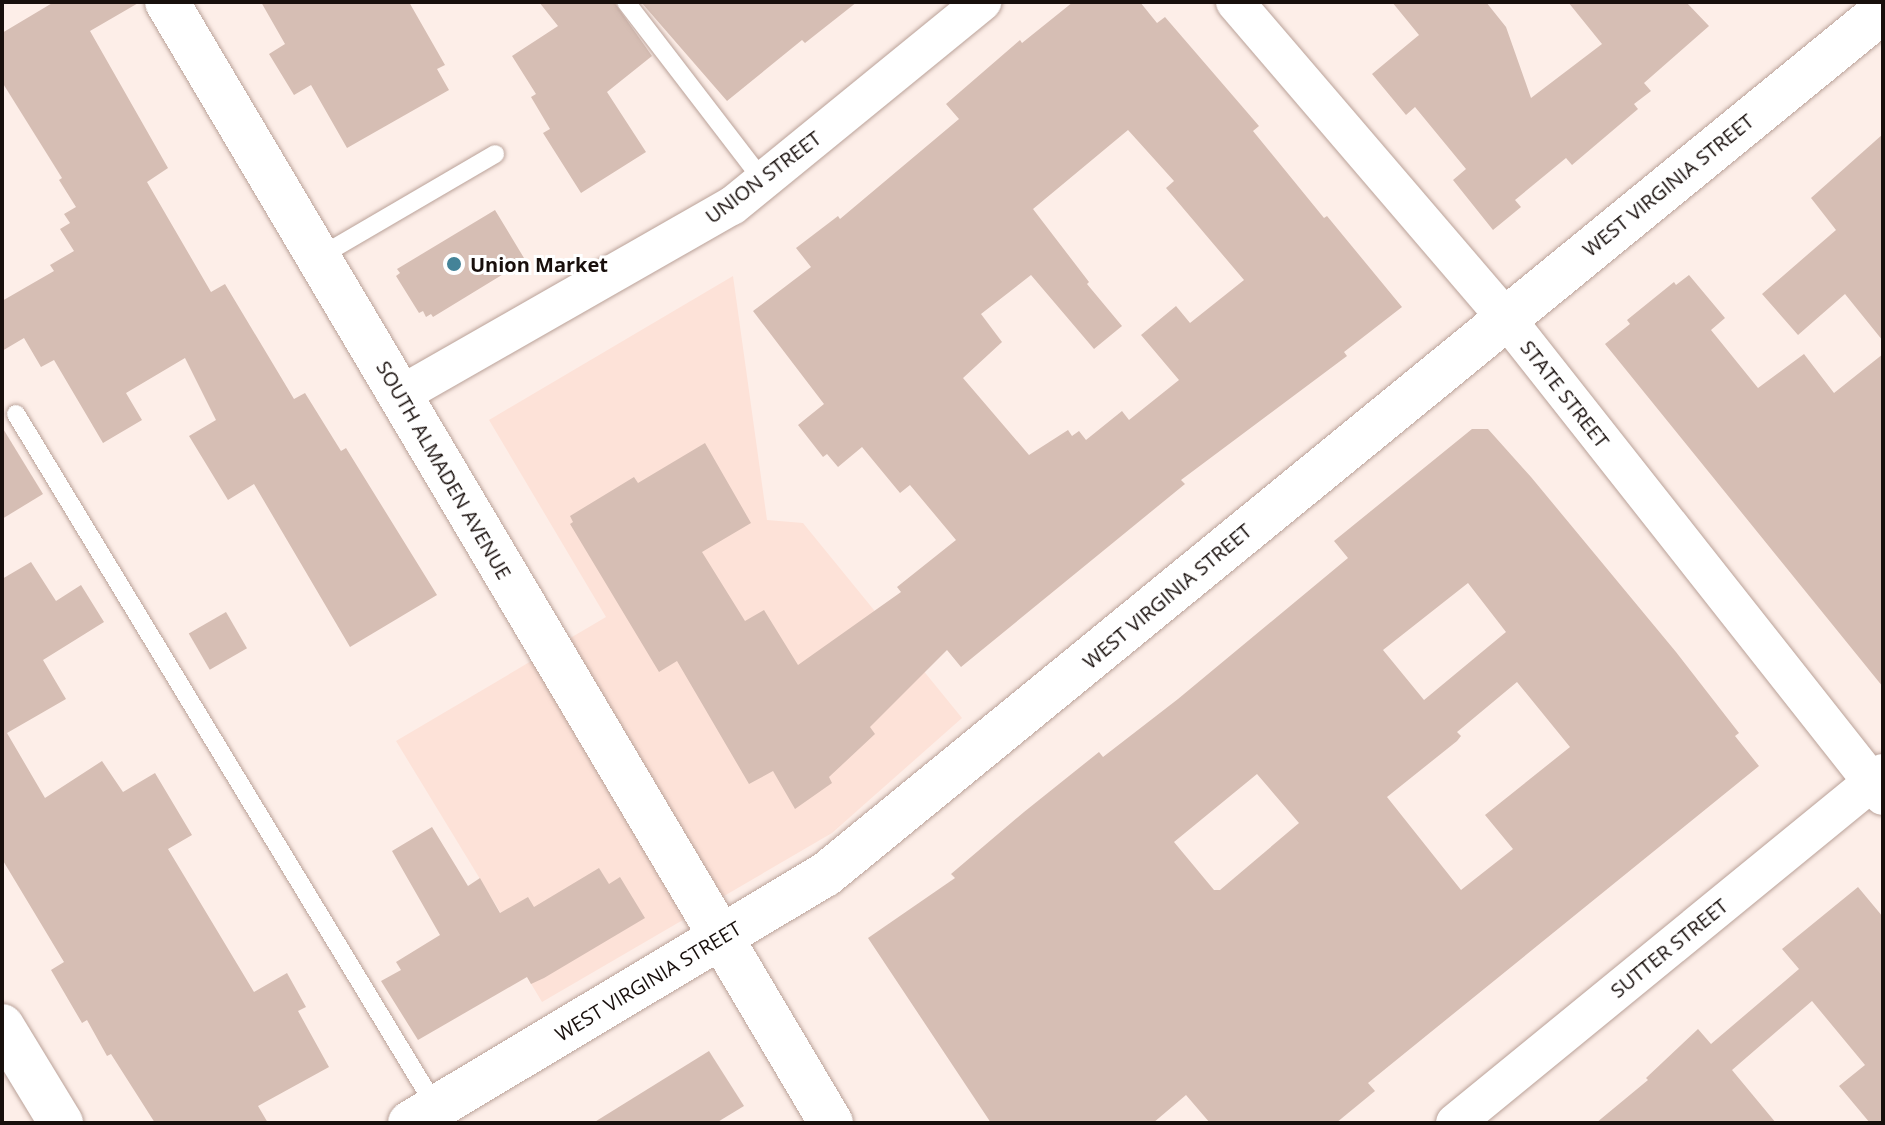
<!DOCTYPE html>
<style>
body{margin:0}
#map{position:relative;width:1885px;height:1125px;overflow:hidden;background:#fdeee8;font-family:"Open Sans",sans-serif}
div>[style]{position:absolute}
.built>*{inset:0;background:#fde2d8}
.building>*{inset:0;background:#d6beb4;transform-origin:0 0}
.roads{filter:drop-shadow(0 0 2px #baa299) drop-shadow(0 0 2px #baa299)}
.service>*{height:18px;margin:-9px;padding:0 9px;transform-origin:9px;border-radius:9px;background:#fff}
.minor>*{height:38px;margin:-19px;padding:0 19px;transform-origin:19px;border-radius:19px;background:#fff}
.tertiary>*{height:44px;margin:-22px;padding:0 22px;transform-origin:22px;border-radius:22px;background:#fff}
.secondary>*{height:44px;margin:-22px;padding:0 22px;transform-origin:22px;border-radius:22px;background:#fff}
.dots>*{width:22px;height:22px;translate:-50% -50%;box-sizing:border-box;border:4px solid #fff;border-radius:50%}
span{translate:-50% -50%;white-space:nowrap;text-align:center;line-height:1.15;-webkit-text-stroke:6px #fff;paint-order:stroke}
.street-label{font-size:20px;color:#180f0c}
.poi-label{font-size:20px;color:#180f0c;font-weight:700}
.left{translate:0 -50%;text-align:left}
.frame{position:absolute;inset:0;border:4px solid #180f0c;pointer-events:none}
</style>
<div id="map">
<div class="built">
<i style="clip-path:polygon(733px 276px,767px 520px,803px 523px,962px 718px,832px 833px,542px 1002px,527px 977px,536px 971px,396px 741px,606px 617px,489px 420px)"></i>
</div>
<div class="building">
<i style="clip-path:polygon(54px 2px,140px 2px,90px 31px,168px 168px,147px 182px,211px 292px,225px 284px,294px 399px,305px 393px,341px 451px,346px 448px,437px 595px,350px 647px,254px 484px,228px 500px,189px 436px,216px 420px,185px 358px,126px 393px,142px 420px,103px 443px,54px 360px,41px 367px,24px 338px,2px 351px,2px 301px,54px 271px,50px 265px,74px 251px,60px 229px,70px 223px,64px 214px,76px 207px,59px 180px,62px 178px,2px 82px,2px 33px)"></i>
<i style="clip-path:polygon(261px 2px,409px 2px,445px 65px,437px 69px,449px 90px,347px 148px,311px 85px,294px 95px,269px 54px,285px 44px)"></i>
<i style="clip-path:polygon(539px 2px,614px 2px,652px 56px,607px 92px,646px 152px,581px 193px,543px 133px,550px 129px,531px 97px,536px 94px,512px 56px,558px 26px)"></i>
<i style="clip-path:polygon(641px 2px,857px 2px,805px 43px,802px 40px,727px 101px)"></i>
<i style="clip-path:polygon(evenodd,1073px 2px,1140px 2px,1157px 23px,1165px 17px,1259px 126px,1253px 131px,1324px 218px,1327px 216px,1402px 307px,1344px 352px,1347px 356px,1181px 480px,1185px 484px,961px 667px,947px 650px,870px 727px,875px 734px,829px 777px,832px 783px,795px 809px,773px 771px,749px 784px,677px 661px,659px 672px,570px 524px,573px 522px,570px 516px,634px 477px,638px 483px,705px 443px,751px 523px,702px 552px,745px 621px,764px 610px,798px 665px,901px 592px,897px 587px,956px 540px,910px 485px,900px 493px,862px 447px,838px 467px,827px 454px,823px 457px,798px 425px,824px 404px,753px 311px,811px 267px,796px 248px,838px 216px,840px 219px,959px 119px,946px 104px,1020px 40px,1022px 43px,1073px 2px,1128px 130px,1174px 181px,1166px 188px,1244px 280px,1190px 323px,1176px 306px,1141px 335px,1179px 380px,1129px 420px,1122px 411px,1086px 440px,1079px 431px,1072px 436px,1068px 430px,1029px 455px,963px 378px,1002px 342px,981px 314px,1031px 275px,1094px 349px,1122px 326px,1087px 284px,1089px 282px,1033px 209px,1128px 130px)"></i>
<i style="clip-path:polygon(1392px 2px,1486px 2px,1506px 27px,1531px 98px,1602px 44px,1568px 2px,1686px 2px,1709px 26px,1644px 83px,1651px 91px,1634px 104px,1638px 109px,1572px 165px,1566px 158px,1515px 200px,1521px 207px,1493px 230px,1453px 180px,1466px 169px,1415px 107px,1406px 115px,1372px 74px,1419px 35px)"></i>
<i style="clip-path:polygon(1883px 134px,1883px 341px,1845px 294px,1798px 335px,1762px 294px,1836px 230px,1811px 198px)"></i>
<i style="clip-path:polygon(495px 210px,524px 258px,519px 261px,520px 264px,433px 317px,431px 314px,426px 317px,423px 311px,419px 313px,396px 276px,400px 273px,397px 269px)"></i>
<i style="clip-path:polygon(1689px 275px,1725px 318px,1711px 330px,1758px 388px,1804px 354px,1834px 393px,1883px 354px,1883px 687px,1605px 344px,1630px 324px,1627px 320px,1674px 282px,1676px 285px)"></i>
<i style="clip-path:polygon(2px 427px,43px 494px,2px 519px)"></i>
<i style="clip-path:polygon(evenodd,1472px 429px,1488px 429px,1531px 477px,1676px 652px,1739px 733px,1735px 736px,1759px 766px,1368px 1083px,1375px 1091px,1336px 1123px,1210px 1123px,1186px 1095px,1153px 1123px,991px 1123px,868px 938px,955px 878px,951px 874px,1024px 812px,1099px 752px,1103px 757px,1178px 699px,1348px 558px,1334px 541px,1472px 429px,1468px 583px,1506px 632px,1424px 700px,1383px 650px,1468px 583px,1472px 429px,1517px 682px,1570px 747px,1485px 815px,1513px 849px,1461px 890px,1387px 797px,1457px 741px,1461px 736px,1457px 732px,1517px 682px,1472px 429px,1257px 774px,1299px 823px,1220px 890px,1214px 890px,1174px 842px,1257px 774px)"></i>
<i style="clip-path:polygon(31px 562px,56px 601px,81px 585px,104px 622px,43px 660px,66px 699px,7px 733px,45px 798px,102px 761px,123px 792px,155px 773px,192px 835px,168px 849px,254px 992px,287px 973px,306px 1007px,298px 1011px,329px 1067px,258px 1106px,268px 1123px,155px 1123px,111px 1054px,107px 1056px,87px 1020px,82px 1023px,51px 970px,64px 962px,2px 859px,2px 579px)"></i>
<i style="left:226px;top:612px;width:42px;height:43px;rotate:60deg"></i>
<i style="clip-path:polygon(432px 827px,468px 886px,480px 878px,500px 913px,528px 897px,534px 907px,599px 868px,609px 884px,620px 877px,645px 918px,544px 978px,531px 984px,527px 977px,418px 1040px,381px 981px,401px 970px,396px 962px,440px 935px,392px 851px)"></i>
<i style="clip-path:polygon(1858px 887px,1883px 917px,1883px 1123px,1870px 1123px,1839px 1086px,1865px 1065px,1812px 1001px,1732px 1070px,1776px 1123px,1596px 1123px,1648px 1080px,1646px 1078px,1698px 1029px,1711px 1044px,1799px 969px,1782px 949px)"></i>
<i style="clip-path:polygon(709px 1051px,744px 1106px,716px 1123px,593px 1123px)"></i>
</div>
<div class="roads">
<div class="service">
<i style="left:626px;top:2px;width:227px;rotate:52.5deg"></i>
<i style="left:319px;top:257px;width:204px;rotate:-30.3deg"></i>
<i style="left:16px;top:414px;width:813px;rotate:58.79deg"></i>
</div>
<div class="minor">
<i style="left:1235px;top:2px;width:415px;rotate:49.4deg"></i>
<i style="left:1505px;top:317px;width:610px;rotate:51.72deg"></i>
<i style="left:400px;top:395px;width:382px;rotate:-29.7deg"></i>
<i style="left:732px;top:206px;width:323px;rotate:-39.2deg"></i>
<i style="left:1455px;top:1123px;width:553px;rotate:-39.27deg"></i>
</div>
<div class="tertiary">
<i style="left:410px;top:1123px;width:483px;rotate:-30.9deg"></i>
<i style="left:825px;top:875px;width:1366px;rotate:-39.24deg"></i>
</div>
<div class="secondary">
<i style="left:167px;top:2px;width:1303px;rotate:59.36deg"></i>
<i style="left:2px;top:1026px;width:114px;rotate:58.7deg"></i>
</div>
</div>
<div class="dots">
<i style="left:454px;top:264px;background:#448398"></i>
</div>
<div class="street-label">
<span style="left:763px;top:177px;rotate:-37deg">UNION STREET</span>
<span style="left:1668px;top:185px;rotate:-39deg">WEST VIRGINIA STREET</span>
<span style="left:1565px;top:394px;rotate:52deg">STATE STREET</span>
<span style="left:444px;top:470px;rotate:60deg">SOUTH ALMADEN AVENUE</span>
<span style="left:1167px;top:596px;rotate:-40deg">WEST VIRGINIA STREET</span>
<span style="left:1669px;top:948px;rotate:-39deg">SUTTER STREET</span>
<span style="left:648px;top:981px;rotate:-31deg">WEST VIRGINIA STREET</span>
</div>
<div class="poi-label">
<span class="left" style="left:470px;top:264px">Union Market</span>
</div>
<div class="frame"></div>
</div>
